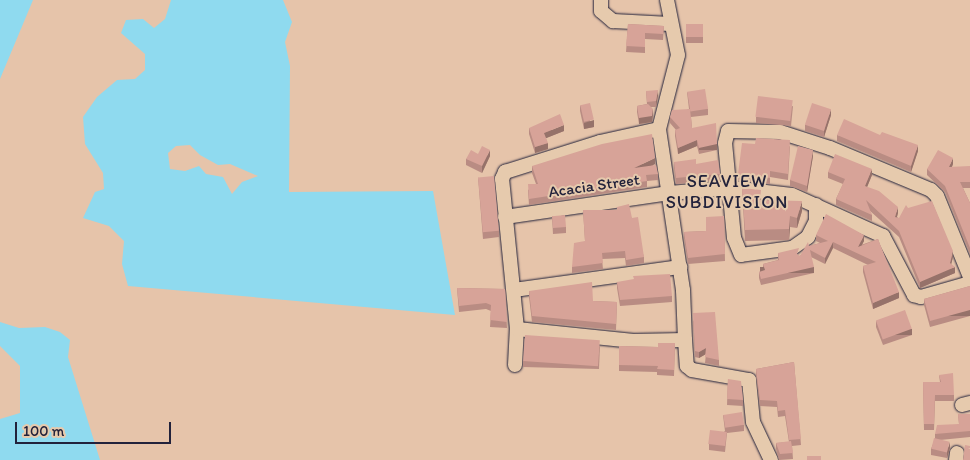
<!DOCTYPE html>
<style>
body{margin:0}
#map{position:relative;width:970px;height:460px;overflow:hidden;background:#e6c4aa;font-family:Itim,sans-serif}
div>[style]{position:absolute}
.water>*{inset:0;background:#8fdaef}
.roads{filter:drop-shadow(0 0 1px #22223b) drop-shadow(0 0 1px #22223b)}
.minor>*{height:14px;margin:-7px;padding:0 7px;transform-origin:7px;border-radius:7px;background:#e6caad}
.wall>*{inset:0;background:#b98c83;transform-origin:0 0}
.shaded-wall>*{inset:0;background:#96726a;transform-origin:0 0}
.building>*{inset:0;background:#d7a398;transform-origin:0 0}
span{translate:-50% -50%;white-space:nowrap;text-align:center;line-height:1.15;-webkit-text-stroke:4px #e6caad;paint-order:stroke}
.street-label{font-size:16px;color:#22223b}
.neighbourhood-label{font-size:18px;color:#22223b;letter-spacing:1px}
.scale{position:absolute;left:15px;top:422px;width:156px;height:22px;box-sizing:border-box;border:2px solid #22223b;border-top:0;padding-left:6px;font-size:15px;line-height:18px;white-space:nowrap;color:#22223b;-webkit-text-stroke:4px #e6caad;paint-order:stroke}
</style>
<div id="map">
<div class="water">
<i style="clip-path:polygon(0 0,33px 0,0 79px)"></i>
<i style="clip-path:polygon(evenodd,171px 0,283px 0,292px 22px,285px 42px,290px 66px,289px 192px,433px 191px,455px 315px,128px 286px,122px 264px,124px 241px,109px 226px,83px 218px,95px 192px,104px 189px,103px 173px,85px 144px,83px 117px,97px 97px,117px 80px,135px 79px,145px 70px,145px 54px,121px 33px,126px 20px,143px 19px,154px 28px,165px 19px,171px 0,190px 145px,200px 155px,218px 165px,230px 164px,258px 176px,242px 182px,232px 194px,223px 177px,206px 174px,199px 166px,185px 171px,170px 169px,168px 153px,176px 146px,190px 145px)"></i>
<i style="clip-path:polygon(0 322px,19px 328px,45px 327px,60px 332px,70px 340px,68px 357px,100px 460px,0 460px,0 419px,20px 413px,20px 366px,0 346px)"></i>
</div>
<div class="roads">
<div class="minor">
<i style="left:601px;top:0;width:11px;rotate:90deg"></i>
<i style="left:601px;top:11px;width:16px;rotate:40deg"></i>
<i style="left:613px;top:21px;width:57px;rotate:3deg"></i>
<i style="left:816px;top:205px;width:16px;rotate:90deg"></i>
<i style="left:816px;top:221px;width:18px;rotate:117deg"></i>
<i style="left:808px;top:237px;width:19px;rotate:145deg"></i>
<i style="left:792px;top:248px;width:51px;rotate:172.2deg"></i>
<i style="left:741px;top:255px;width:18px;rotate:-112deg"></i>
<i style="left:734px;top:238px;width:95px;rotate:-95.4deg"></i>
<i style="left:725px;top:143px;width:12px;rotate:-76deg"></i>
<i style="left:728px;top:131px;width:52px;rotate:1.1deg"></i>
<i style="left:780px;top:132px;width:52px;rotate:17.7deg"></i>
<i style="left:830px;top:148px;width:109px;rotate:22.6deg"></i>
<i style="left:931px;top:190px;width:8px;rotate:45deg"></i>
<i style="left:937px;top:196px;width:87px;rotate:67.8deg"></i>
<i style="left:505px;top:217px;width:166px;rotate:-8.3deg"></i>
<i style="left:669px;top:193px;width:62px;rotate:-4.6deg"></i>
<i style="left:731px;top:188px;width:61px;rotate:6.5deg"></i>
<i style="left:792px;top:195px;width:100px;rotate:24.3deg"></i>
<i style="left:883px;top:236px;width:67px;rotate:62.3deg"></i>
<i style="left:914px;top:295px;width:7px;rotate:16deg"></i>
<i style="left:921px;top:297px;width:51px;rotate:-15.9deg"></i>
<i style="left:514px;top:290px;width:168px;rotate:-7.9deg"></i>
<i style="left:517px;top:329px;width:117px;rotate:5.9deg"></i>
<i style="left:633px;top:341px;width:52px;rotate:-1.1deg"></i>
<i style="left:685px;top:340px;width:50px;rotate:-92.3deg"></i>
<i style="left:683px;top:290px;width:163px;rotate:-98.5deg"></i>
<i style="left:659px;top:129px;width:76px;rotate:-75.6deg"></i>
<i style="left:678px;top:55px;width:56px;rotate:-101.3deg"></i>
<i style="left:685px;top:340px;width:26px;rotate:86deg"></i>
<i style="left:687px;top:366px;width:6px;rotate:39deg"></i>
<i style="left:692px;top:370px;width:58px;rotate:10deg"></i>
<i style="left:749px;top:380px;width:42px;rotate:84.6deg"></i>
<i style="left:753px;top:422px;width:42px;rotate:64.7deg"></i>
<i style="left:515px;top:365px;width:36px;rotate:-87deg"></i>
<i style="left:517px;top:329px;width:151px;rotate:-95.7deg"></i>
<i style="left:502px;top:179px;width:8px;rotate:-67deg"></i>
<i style="left:505px;top:172px;width:100px;rotate:-17.5deg"></i>
<i style="left:600px;top:142px;width:60px;rotate:-12.4deg"></i>
<i style="left:962px;top:405px;width:8px;rotate:-14deg"></i>
<i style="left:956px;top:460px;width:7px;rotate:-82deg"></i>
</div>
</div>
<div class="wall">
<i style="clip-path:polygon(628px 24px,664px 26px,663px 40px,645px 39px,645px 53px,626px 52px)"></i>
<i style="left:686px;top:24px;width:17px;height:19px"></i>
<i style="clip-path:polygon(646px 91px,658px 96px,656px 107px,651px 107px,653px 115px,652px 122px,639px 124px,637px 112px,637px 106px,647px 104px)"></i>
<i style="clip-path:polygon(687px 92px,708px 109px,708px 115px,691px 117px,692px 128px,717px 150px,699px 154px,697px 146px,678px 154px,675px 136px,675px 130px,676px 130px,670px 123px,670px 117px,689px 109px)"></i>
<i style="clip-path:polygon(580px 105px,594px 127px,584px 129px,580px 111px)"></i>
<i style="clip-path:polygon(793px 106px,791px 126px,756px 123px,756px 117px)"></i>
<i style="clip-path:polygon(831px 115px,824px 137px,805px 131px,805px 125px)"></i>
<i style="clip-path:polygon(529px 128px,564px 131px,546px 138px,548px 149px,535px 153px,529px 134px)"></i>
<i style="clip-path:polygon(837px 135px,918px 151px,911px 172px,837px 141px)"></i>
<i style="clip-path:polygon(790px 146px,788px 180px,770px 177px,770px 184px,738px 180px,738px 174px)"></i>
<i style="clip-path:polygon(478px 154px,490px 156px,482px 173px,466px 165px,466px 159px)"></i>
<i style="clip-path:polygon(813px 156px,807px 192px,790px 186px,790px 180px)"></i>
<i style="clip-path:polygon(674px 162px,696px 164px,720px 174px,720px 180px,676px 184px,674px 168px)"></i>
<i style="clip-path:polygon(655px 164px,653px 165px,658px 174px,658px 180px,647px 181px,647px 187px,529px 205px,528px 190px,536px 184px,532px 173px,532px 166px)"></i>
<i style="clip-path:polygon(953px 164px,952px 167px,970px 172px,970px 188px,963px 188px,970px 203px,970px 254px,945px 192px,927px 175px,927px 169px)"></i>
<i style="clip-path:polygon(828px 172px,872px 175px,867px 187px,898px 213px,897px 217px,953px 257px,951px 264px,955px 273px,920px 288px,899px 237px,869px 210px,872px 215px,872px 221px,836px 205px,836px 199px,843px 184px,828px 178px)"></i>
<i style="clip-path:polygon(478px 177px,499px 231px,499px 237px,483px 239px)"></i>
<i style="clip-path:polygon(742px 188px,761px 200px,802px 211px,797px 228px,790px 227px,789px 240px,745px 241px)"></i>
<i style="clip-path:polygon(617px 207px,632px 218px,644px 257px,644px 263px,626px 266px,625px 258px,602px 259px,603px 269px,572px 273px,572px 267px,585px 241px,583px 210px,617px 210px)"></i>
<i style="clip-path:polygon(552px 216px,566px 227px,566px 233px,553px 234px)"></i>
<i style="clip-path:polygon(724px 216px,725px 261px,688px 264px,684px 238px,684px 232px,706px 231px)"></i>
<i style="clip-path:polygon(816px 235px,864px 241px,861px 245px,878px 239px,899px 298px,873px 309px,863px 272px,863px 266px,868px 265px,833px 248px,825px 264px,811px 257px,814px 273px,761px 285px,759px 278px,759px 272px,763px 270px,763px 264px,778px 260px,778px 253px,800px 256px,809px 246px,820px 243px,816px 241px)"></i>
<i style="clip-path:polygon(617px 282px,672px 296px,672px 302px,620px 306px,617px 288px)"></i>
<i style="clip-path:polygon(970px 286px,970px 316px,930px 327px,924px 305px,924px 299px)"></i>
<i style="clip-path:polygon(457px 288px,505px 289px,507px 328px,490px 327px,491px 311px,486px 309px,459px 312px)"></i>
<i style="clip-path:polygon(529px 291px,593px 301px,617px 302px,616px 330px,532px 322px,529px 297px)"></i>
<i style="clip-path:polygon(693px 320px,719px 360px,719px 366px,705px 363px,706px 354px,699px 358px,695px 357px)"></i>
<i style="clip-path:polygon(876px 321px,912px 335px,883px 345px,876px 327px)"></i>
<i style="clip-path:polygon(675px 343px,674px 376px,657px 375px,657px 372px,619px 371px,619px 346px,658px 347px)"></i>
<i style="clip-path:polygon(600px 346px,599px 369px,523px 367px,523px 361px)"></i>
<i style="clip-path:polygon(794px 362px,801px 445px,792px 446px,793px 459px,779px 460px,776px 449px,776px 443px,789px 442px,785px 416px,778px 417px,777px 407px,760px 406px,756px 375px,756px 369px)"></i>
<i style="clip-path:polygon(939px 375px,954px 395px,954px 401px,935px 401px,934px 430px,924px 430px,923px 382px,940px 382px)"></i>
<i style="clip-path:polygon(728px 379px,743px 400px,743px 406px,727px 405px)"></i>
<i style="clip-path:polygon(958px 414px,970px 414px,970px 437px,940px 440px,950px 448px,947px 458px,931px 455px,931px 449px,935px 439px,935px 434px,959px 424px)"></i>
<i style="clip-path:polygon(723px 415px,744px 425px,744px 431px,727px 433px,725px 452px,709px 450px,709px 444px,725px 431px)"></i>
</div>
<div class="shaded-wall">
<i style="clip-path:polygon(658px 90px,658px 96px,656px 107px,656px 101px)"></i>
<i style="clip-path:polygon(653px 109px,653px 115px,652px 122px,639px 124px,639px 118px)"></i>
<i style="clip-path:polygon(831px 109px,831px 115px,824px 137px,824px 131px)"></i>
<i style="clip-path:polygon(594px 120px,594px 127px,584px 129px,584px 123px)"></i>
<i style="clip-path:polygon(564px 125px,564px 131px,544px 139px,544px 133px)"></i>
<i style="clip-path:polygon(697px 140px,697px 146px,678px 154px,678px 148px)"></i>
<i style="clip-path:polygon(548px 143px,548px 149px,535px 153px,535px 147px)"></i>
<i style="left:717px;top:144px;width:6px;height:18px;rotate:90deg"></i>
<i style="clip-path:polygon(918px 145px,918px 151px,911px 172px,911px 166px)"></i>
<i style="clip-path:polygon(490px 150px,490px 156px,482px 173px,482px 166px)"></i>
<i style="clip-path:polygon(813px 150px,813px 156px,807px 192px,807px 186px)"></i>
<i style="clip-path:polygon(655px 158px,655px 164px,634px 174px,634px 168px)"></i>
<i style="clip-path:polygon(953px 158px,953px 164px,949px 173px,949px 167px)"></i>
<i style="clip-path:polygon(872px 169px,872px 175px,865px 192px,865px 186px)"></i>
<i style="clip-path:polygon(802px 201px,802px 211px,797px 228px,797px 218px)"></i>
<i style="clip-path:polygon(898px 207px,898px 213px,895px 223px,895px 217px)"></i>
<i style="clip-path:polygon(790px 216px,790px 227px,789px 240px,789px 229px)"></i>
<i style="clip-path:polygon(864px 235px,864px 241px,858px 253px,858px 247px)"></i>
<i style="clip-path:polygon(833px 242px,833px 248px,825px 264px,825px 258px)"></i>
<i style="clip-path:polygon(953px 251px,953px 257px,950px 269px,955px 267px,955px 273px,920px 288px,920px 282px,950px 263px)"></i>
<i style="left:814px;top:267px;width:6px;height:54px;rotate:90deg"></i>
<i style="clip-path:polygon(899px 292px,899px 298px,873px 309px,873px 303px)"></i>
<i style="left:970px;top:310px;width:6px;height:41px;rotate:90deg"></i>
<i style="left:912px;top:329px;width:6px;height:31px;rotate:90deg"></i>
<i style="clip-path:polygon(706px 348px,706px 354px,699px 358px,699px 352px)"></i>
<i style="clip-path:polygon(950px 442px,950px 448px,947px 458px,947px 452px)"></i>
</div>
<div class="building">
<i style="clip-path:polygon(628px 24px,664px 26px,663px 34px,645px 33px,645px 47px,626px 46px)"></i>
<i style="left:686px;top:24px;width:17px;height:13px"></i>
<i style="left:705px;top:89px;width:20px;height:18px;rotate:81deg"></i>
<i style="clip-path:polygon(658px 90px,656px 101px,647px 102px,646px 91px)"></i>
<i style="left:758px;top:96px;width:35px;height:21px;rotate:7deg"></i>
<i style="left:590px;top:103px;width:17px;height:10px;rotate:77deg"></i>
<i style="left:812px;top:103px;width:20px;height:23px;rotate:18deg"></i>
<i style="clip-path:polygon(648px 104px,653px 109px,652px 116px,639px 118px,637px 106px)"></i>
<i style="clip-path:polygon(690px 109px,692px 128px,716px 123px,717px 144px,699px 148px,697px 140px,678px 148px,675px 130px,680px 128px,670px 117px,672px 110px)"></i>
<i style="clip-path:polygon(560px 114px,564px 125px,544px 133px,548px 143px,535px 147px,529px 128px)"></i>
<i style="clip-path:polygon(844px 119px,880px 135px,882px 132px,918px 145px,911px 166px,837px 135px)"></i>
<i style="clip-path:polygon(652px 134px,655px 158px,634px 168px,656px 165px,658px 174px,646px 175px,647px 181px,529px 199px,528px 184px,538px 184px,532px 166px,602px 144px)"></i>
<i style="clip-path:polygon(756px 138px,790px 140px,788px 174px,770px 171px,770px 178px,738px 174px,742px 143px,755px 144px)"></i>
<i style="clip-path:polygon(482px 146px,490px 150px,482px 166px,466px 159px,471px 150px,478px 154px)"></i>
<i style="clip-path:polygon(798px 146px,813px 150px,807px 186px,790px 180px)"></i>
<i style="clip-path:polygon(938px 150px,953px 158px,949px 167px,970px 166px,970px 182px,960px 182px,970px 203px,970px 248px,945px 186px,927px 169px)"></i>
<i style="clip-path:polygon(835px 154px,872px 169px,865px 186px,879px 191px,898px 207px,895px 217px,899px 218px,906px 205px,908px 208px,932px 201px,953px 251px,950px 263px,955px 267px,920px 282px,899px 231px,866px 200px,872px 215px,836px 199px,845px 179px,828px 172px)"></i>
<i style="clip-path:polygon(696px 159px,696px 164px,718px 160px,720px 174px,676px 178px,674px 162px)"></i>
<i style="left:494px;top:176px;width:55px;height:16px;rotate:85deg"></i>
<i style="clip-path:polygon(742px 188px,761px 190px,760px 200px,802px 201px,797px 218px,790px 216px,789px 229px,745px 230px)"></i>
<i style="clip-path:polygon(629px 204px,632px 218px,638px 217px,644px 257px,626px 260px,625px 251px,602px 253px,603px 263px,572px 267px,574px 243px,585px 241px,583px 210px,617px 210px,617px 207px)"></i>
<i style="clip-path:polygon(826px 214px,864px 235px,858px 247px,878px 239px,899px 292px,873px 303px,863px 266px,876px 262px,833px 242px,825px 258px,810px 250px,814px 267px,761px 279px,759px 272px,765px 270px,763px 264px,779px 260px,778px 253px,799px 248px,797px 254px,800px 256px,808px 242px,809px 246px,828px 241px,816px 235px)"></i>
<i style="left:565px;top:215px;width:12px;height:13px;rotate:85deg"></i>
<i style="clip-path:polygon(724px 216px,725px 254px,688px 258px,684px 232px,706px 231px,706px 217px)"></i>
<i style="clip-path:polygon(670px 274px,672px 296px,620px 300px,617px 282px,634px 279px,633px 276px)"></i>
<i style="clip-path:polygon(592px 282px,593px 301px,617px 302px,616px 324px,532px 316px,529px 291px)"></i>
<i style="clip-path:polygon(970px 286px,970px 310px,930px 321px,924px 299px)"></i>
<i style="clip-path:polygon(457px 288px,505px 289px,507px 322px,490px 320px,491px 305px,486px 303px,459px 306px)"></i>
<i style="left:905px;top:310px;width:20px;height:31px;rotate:70deg"></i>
<i style="clip-path:polygon(715px 312px,719px 360px,705px 357px,706px 348px,699px 352px,695px 351px,693px 313px)"></i>
<i style="left:525px;top:335px;width:75px;height:26px;rotate:4deg"></i>
<i style="clip-path:polygon(658px 343px,675px 343px,674px 370px,657px 369px,658px 366px,619px 365px,619px 346px,658px 347px)"></i>
<i style="clip-path:polygon(794px 362px,801px 439px,789px 440px,785px 410px,778px 411px,777px 401px,760px 400px,756px 369px)"></i>
<i style="clip-path:polygon(953px 373px,954px 395px,935px 395px,934px 424px,924px 424px,923px 382px,941px 382px,939px 375px)"></i>
<i style="clip-path:polygon(728px 379px,741px 381px,743px 400px,727px 399px)"></i>
<i style="left:742px;top:412px;width:13px;height:19px;rotate:81deg"></i>
<i style="clip-path:polygon(958px 414px,970px 414px,970px 431px,935px 434px,937px 425px,959px 424px)"></i>
<i style="left:710px;top:430px;width:17px;height:14px;rotate:7deg"></i>
<i style="left:934px;top:438px;width:16px;height:11px;rotate:14deg"></i>
<i style="clip-path:polygon(791px 441px,793px 453px,780px 454px,776px 443px)"></i>
<i style="clip-path:polygon(965px 445px,970px 446px,970px 448px,968px 449px,970px 449px,970px 460px,963px 460px)"></i>
<i style="left:807px;top:456px;width:14px;height:4px"></i>
</div>
<div class="street-label">
<span style="left:594px;top:186px;rotate:-8deg">Acacia Street</span>
</div>
<div class="neighbourhood-label">
<span style="left:727px;top:192px">SEAVIEW<br>SUBDIVISION</span>
</div>
<div class="scale">100 m</div>
</div>
